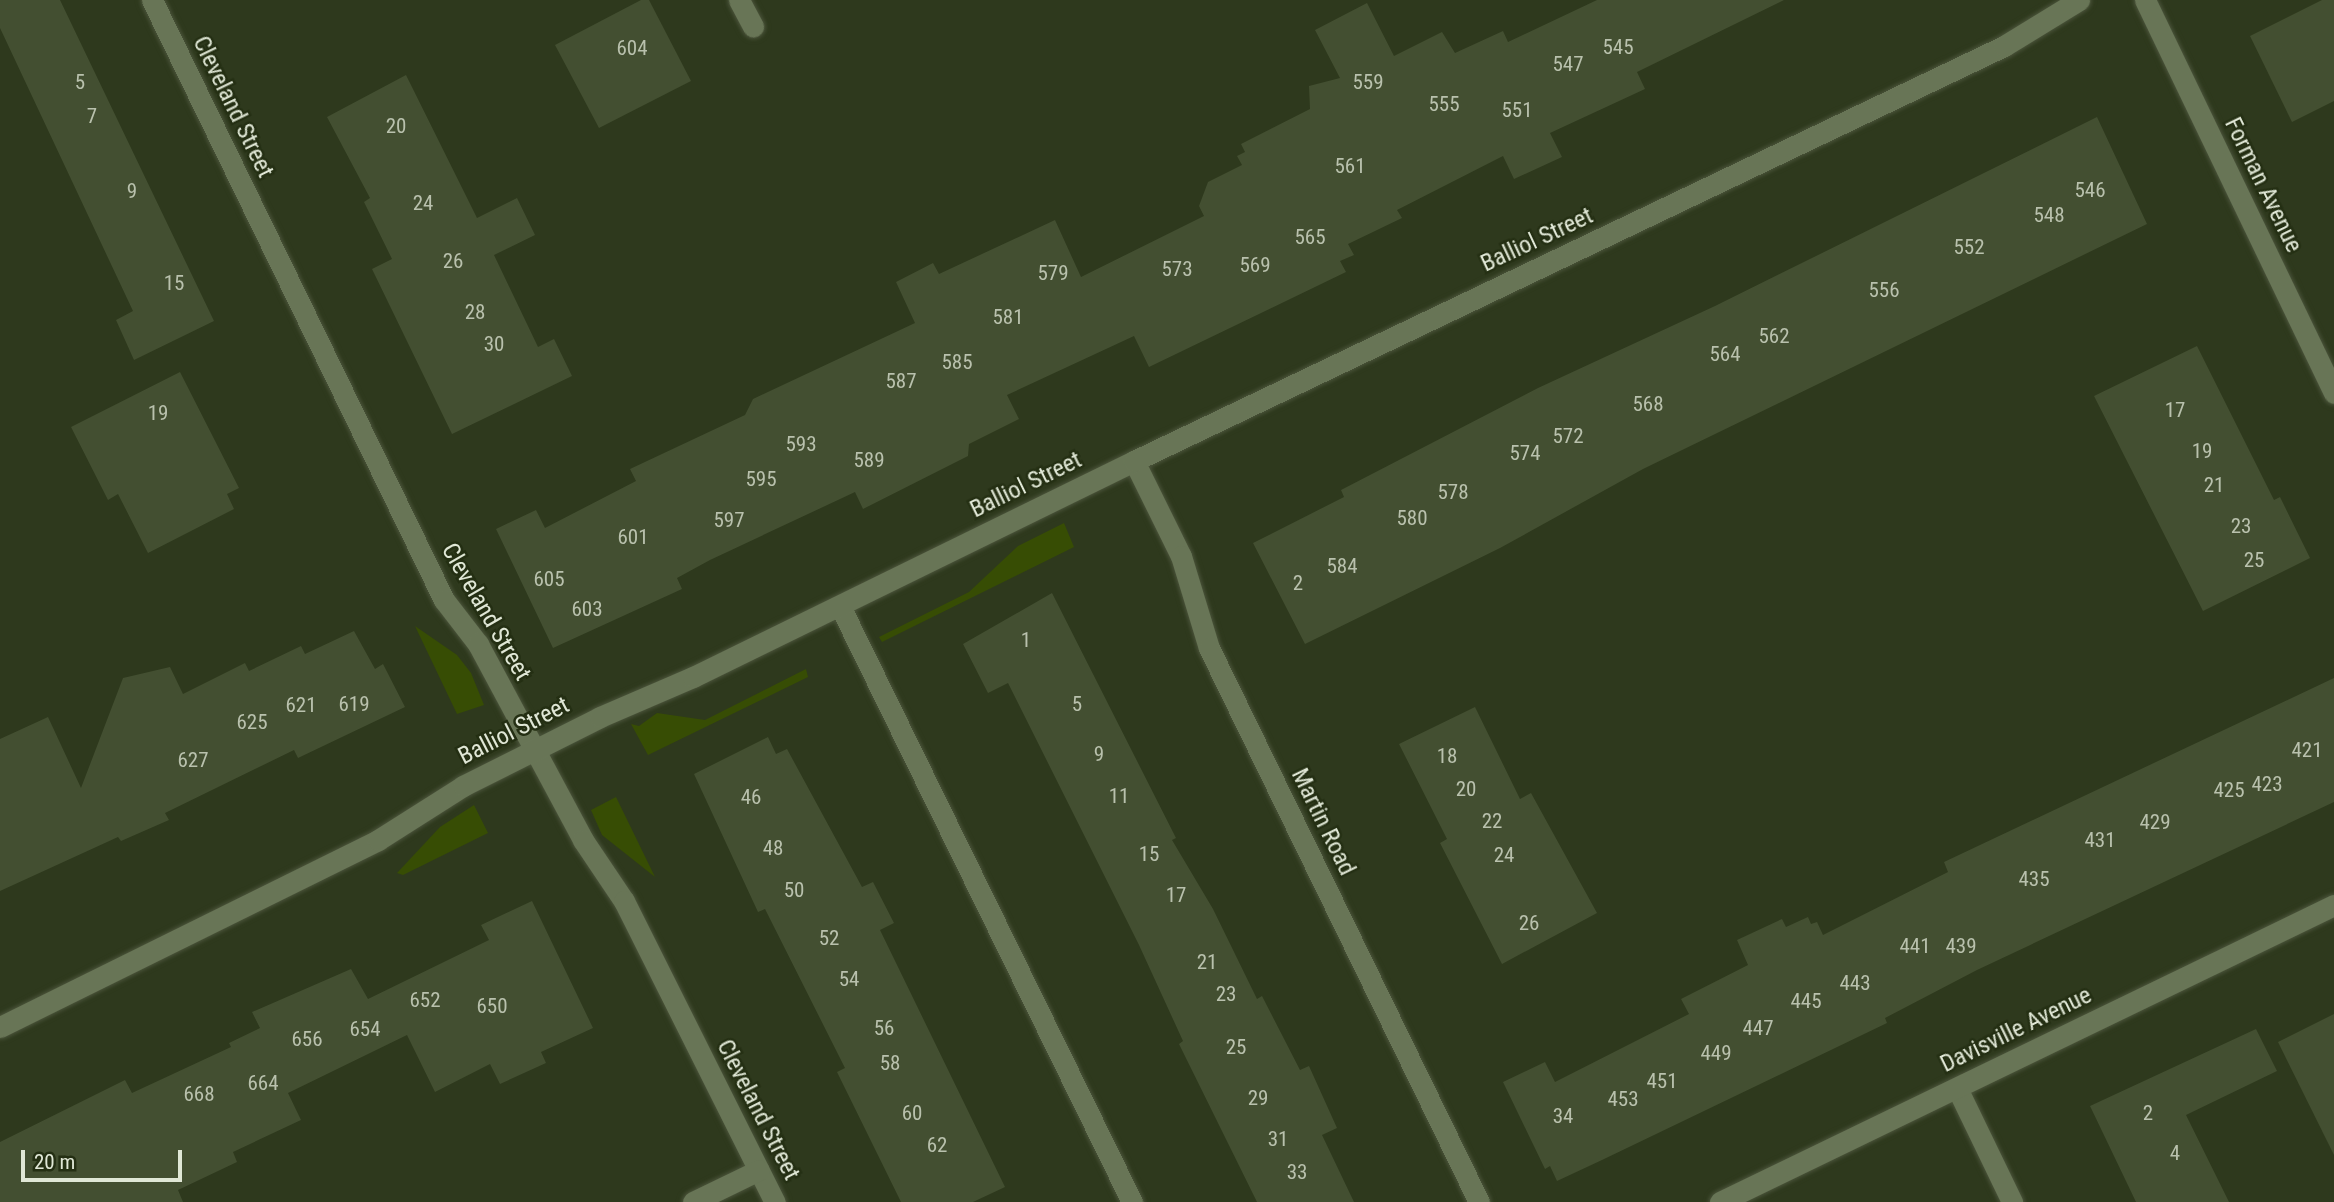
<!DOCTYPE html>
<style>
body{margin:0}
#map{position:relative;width:2334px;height:1202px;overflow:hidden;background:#2e391d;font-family:"Roboto Condensed",sans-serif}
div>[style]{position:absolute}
.green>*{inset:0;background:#374d04}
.building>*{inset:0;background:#434f31}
.roads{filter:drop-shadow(0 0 2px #4b543b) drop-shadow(0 0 2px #4b543b)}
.minor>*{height:21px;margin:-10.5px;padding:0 10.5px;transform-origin:10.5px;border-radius:10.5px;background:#687556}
span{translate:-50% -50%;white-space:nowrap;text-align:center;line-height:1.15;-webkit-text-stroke:5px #242f13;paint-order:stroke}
.number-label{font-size:21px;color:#b9c1ad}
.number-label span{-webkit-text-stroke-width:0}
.street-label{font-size:24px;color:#e0e7d6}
.scale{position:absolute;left:21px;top:1150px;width:161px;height:32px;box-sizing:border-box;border:4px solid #e0e7d6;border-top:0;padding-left:9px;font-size:21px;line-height:24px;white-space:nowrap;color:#e0e7d6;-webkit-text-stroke:5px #242f13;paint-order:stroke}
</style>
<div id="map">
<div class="green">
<i style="clip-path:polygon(1064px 523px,1074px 547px,882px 642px,879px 637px,969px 592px,1018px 546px)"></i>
<i style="clip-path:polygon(415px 626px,457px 655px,471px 673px,484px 705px,457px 714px)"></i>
<i style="clip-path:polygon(806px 669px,808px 677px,648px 755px,631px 724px,639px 726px,657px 713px,705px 720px)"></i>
<i style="clip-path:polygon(616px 797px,655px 877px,602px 835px,591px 810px)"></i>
<i style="clip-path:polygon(474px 805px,488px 833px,403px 875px,397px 873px,440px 827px)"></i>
</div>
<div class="building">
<i style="clip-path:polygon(0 0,60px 0,214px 321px,134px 360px,116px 320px,133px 311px,0 28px)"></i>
<i style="clip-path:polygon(641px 0,649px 0,691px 81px,599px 128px,555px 45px)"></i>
<i style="clip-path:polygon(1597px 0,1784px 0,1637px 72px,1645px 89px,1550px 133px,1562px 157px,1514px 179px,1503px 156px,1397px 210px,1402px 218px,1348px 244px,1354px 255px,1340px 261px,1346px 272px,1149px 367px,1134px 336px,1007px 395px,1019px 419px,969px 444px,968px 456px,863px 509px,855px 492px,710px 560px,677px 578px,682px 589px,553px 648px,496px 529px,536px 510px,545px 528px,636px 481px,630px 469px,745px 415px,753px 399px,915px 323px,896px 282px,933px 263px,939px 274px,1055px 220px,1081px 277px,1204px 216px,1199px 206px,1208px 182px,1242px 165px,1237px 156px,1245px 152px,1241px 144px,1310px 109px,1309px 86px,1340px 78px,1315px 30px,1367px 3px,1394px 56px,1442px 32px,1455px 53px,1503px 31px,1508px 42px)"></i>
<i style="clip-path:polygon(2322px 0,2334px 0,2334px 101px,2292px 122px,2250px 36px)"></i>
<i style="clip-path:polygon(406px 75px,477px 218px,517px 198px,535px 235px,494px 255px,538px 347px,554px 339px,572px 376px,452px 434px,372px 269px,392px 259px,364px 202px,370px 198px,327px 117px)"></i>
<i style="clip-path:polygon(2097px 117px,2147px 224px,1643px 469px,1500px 548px,1305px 644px,1253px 543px,1344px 497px,1341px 490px,1538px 388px,1715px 306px)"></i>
<i style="clip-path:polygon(2197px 346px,2274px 500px,2280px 497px,2310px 558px,2203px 611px,2094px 396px)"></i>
<i style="clip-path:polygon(180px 372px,239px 488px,227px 494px,234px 509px,148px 553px,118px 494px,108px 500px,71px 427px)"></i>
<i style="clip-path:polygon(1052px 593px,1176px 838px,1172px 840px,1213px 909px,1257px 999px,1262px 996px,1300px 1070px,1309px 1066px,1337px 1128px,1322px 1135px,1354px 1202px,1257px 1202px,1179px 1044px,1183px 1041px,1139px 945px,1008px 683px,988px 693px,963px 644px)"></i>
<i style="clip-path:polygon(354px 631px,375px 669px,383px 664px,405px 707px,298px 758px,294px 750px,165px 813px,169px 820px,121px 841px,118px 837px,0 891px,0 739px,48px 717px,81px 788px,123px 678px,170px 667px,183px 694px,245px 663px,249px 671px,301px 646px,305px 654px)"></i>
<i style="clip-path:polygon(2334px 678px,2334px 802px,1977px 970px,1885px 1018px,1887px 1023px,1602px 1160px,1557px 1181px,1550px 1166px,1545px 1169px,1503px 1082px,1545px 1062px,1555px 1082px,1689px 1014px,1681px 999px,1748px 965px,1737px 940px,1782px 919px,1786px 927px,1808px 917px,1811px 924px,1817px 922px,1823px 935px,1948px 872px,1944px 862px)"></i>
<i style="clip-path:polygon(1475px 707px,1520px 799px,1531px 793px,1597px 913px,1502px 964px,1440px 843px,1447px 839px,1399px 744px)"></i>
<i style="clip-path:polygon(768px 737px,776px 754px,787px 749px,862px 887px,873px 882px,894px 923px,880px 930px,1005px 1187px,973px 1202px,901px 1202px,837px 1072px,845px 1068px,765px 909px,758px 912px,694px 774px)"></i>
<i style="clip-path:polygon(532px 901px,593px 1028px,541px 1052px,546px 1063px,500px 1084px,490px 1064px,435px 1092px,407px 1035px,288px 1093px,301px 1120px,233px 1152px,237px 1162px,178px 1190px,183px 1202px,0 1202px,0 1142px,125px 1080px,132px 1093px,231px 1047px,229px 1043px,260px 1028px,252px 1012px,351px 969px,368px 999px,489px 940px,481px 925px)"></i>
<i style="clip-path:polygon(2334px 1014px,2334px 1155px,2278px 1042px)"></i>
<i style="clip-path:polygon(2256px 1029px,2277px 1071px,2186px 1115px,2229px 1202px,2136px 1202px,2090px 1106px)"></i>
</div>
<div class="roads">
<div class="minor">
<i style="left:152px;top:0;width:667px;rotate:64.05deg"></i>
<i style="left:444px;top:600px;width:56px;rotate:52.3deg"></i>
<i style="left:478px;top:644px;width:222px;rotate:61.8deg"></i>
<i style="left:583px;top:840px;width:73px;rotate:56.1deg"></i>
<i style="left:624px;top:901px;width:337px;rotate:63.4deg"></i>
<i style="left:739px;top:0;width:30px;rotate:62deg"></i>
<i style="left:2145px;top:0;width:436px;rotate:64.3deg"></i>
<i style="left:1134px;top:461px;width:106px;rotate:63.7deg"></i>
<i style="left:1181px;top:556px;width:96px;rotate:73.1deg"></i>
<i style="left:1209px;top:648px;width:616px;rotate:64.02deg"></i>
<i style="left:840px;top:606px;width:664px;rotate:63.9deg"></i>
<i style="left:0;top:1027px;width:422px;rotate:-26.3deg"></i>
<i style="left:378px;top:840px;width:101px;rotate:-32.4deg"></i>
<i style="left:463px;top:786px;width:153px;rotate:-26.7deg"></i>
<i style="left:600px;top:717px;width:101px;rotate:-23.3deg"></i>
<i style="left:693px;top:677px;width:491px;rotate:-26.1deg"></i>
<i style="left:1134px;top:461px;width:964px;rotate:-25.5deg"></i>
<i style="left:2004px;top:46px;width:88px;rotate:-31.5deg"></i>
<i style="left:1957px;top:1088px;width:127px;rotate:64.2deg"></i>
<i style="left:693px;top:1202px;width:73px;rotate:-25.9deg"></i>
<i style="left:1720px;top:1202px;width:682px;rotate:-25.81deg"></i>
</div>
</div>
<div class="number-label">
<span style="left:1618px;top:47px">545</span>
<span style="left:632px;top:48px">604</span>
<span style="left:1568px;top:64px">547</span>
<span style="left:80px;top:82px">5</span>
<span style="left:1368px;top:82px">559</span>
<span style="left:1444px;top:104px">555</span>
<span style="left:1517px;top:110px">551</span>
<span style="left:92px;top:116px">7</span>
<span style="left:396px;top:126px">20</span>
<span style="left:1350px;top:166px">561</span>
<span style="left:2090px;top:190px">546</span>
<span style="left:132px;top:191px">9</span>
<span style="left:423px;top:203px">24</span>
<span style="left:2049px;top:215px">548</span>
<span style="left:1310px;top:237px">565</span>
<span style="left:1969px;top:247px">552</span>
<span style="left:453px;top:261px">26</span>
<span style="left:1255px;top:265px">569</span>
<span style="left:1177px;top:269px">573</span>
<span style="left:1053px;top:273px">579</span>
<span style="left:174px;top:283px">15</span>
<span style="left:1884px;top:290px">556</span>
<span style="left:475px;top:312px">28</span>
<span style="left:1008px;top:317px">581</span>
<span style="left:1774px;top:336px">562</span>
<span style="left:494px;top:344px">30</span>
<span style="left:1725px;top:354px">564</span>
<span style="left:957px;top:362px">585</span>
<span style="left:901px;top:381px">587</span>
<span style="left:1648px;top:404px">568</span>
<span style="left:2175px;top:410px">17</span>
<span style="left:158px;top:413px">19</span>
<span style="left:1568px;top:436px">572</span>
<span style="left:801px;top:444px">593</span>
<span style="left:2202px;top:451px">19</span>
<span style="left:1525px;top:453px">574</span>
<span style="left:869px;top:460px">589</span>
<span style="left:761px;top:479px">595</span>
<span style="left:2214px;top:485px">21</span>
<span style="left:1453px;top:492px">578</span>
<span style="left:1412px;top:518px">580</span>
<span style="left:729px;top:520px">597</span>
<span style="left:2241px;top:526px">23</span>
<span style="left:633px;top:537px">601</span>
<span style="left:2254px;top:560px">25</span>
<span style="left:1342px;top:566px">584</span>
<span style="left:549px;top:579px">605</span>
<span style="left:1298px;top:583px">2</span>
<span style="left:587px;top:609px">603</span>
<span style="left:1026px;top:640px">1</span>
<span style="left:354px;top:704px">619</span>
<span style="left:1077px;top:704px">5</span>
<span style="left:301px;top:705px">621</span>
<span style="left:252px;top:722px">625</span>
<span style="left:2307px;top:750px">421</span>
<span style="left:1099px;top:754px">9</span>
<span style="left:1447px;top:756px">18</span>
<span style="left:193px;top:760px">627</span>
<span style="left:2267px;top:784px">423</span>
<span style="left:1466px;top:789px">20</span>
<span style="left:2229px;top:790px">425</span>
<span style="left:1119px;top:796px">11</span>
<span style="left:751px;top:797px">46</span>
<span style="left:1492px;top:821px">22</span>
<span style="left:2155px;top:822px">429</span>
<span style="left:2100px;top:840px">431</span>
<span style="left:773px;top:848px">48</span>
<span style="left:1149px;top:854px">15</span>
<span style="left:1504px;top:855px">24</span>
<span style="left:2034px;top:879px">435</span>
<span style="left:794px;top:890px">50</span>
<span style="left:1176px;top:895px">17</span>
<span style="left:1529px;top:923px">26</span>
<span style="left:829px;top:938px">52</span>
<span style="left:1915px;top:946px">441</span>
<span style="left:1961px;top:946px">439</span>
<span style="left:1207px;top:962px">21</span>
<span style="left:849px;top:979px">54</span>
<span style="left:1855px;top:983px">443</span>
<span style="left:1226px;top:994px">23</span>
<span style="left:425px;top:1000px">652</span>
<span style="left:1806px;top:1001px">445</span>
<span style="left:492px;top:1006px">650</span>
<span style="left:884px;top:1028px">56</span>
<span style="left:1758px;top:1028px">447</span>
<span style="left:365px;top:1029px">654</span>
<span style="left:307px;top:1039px">656</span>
<span style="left:1236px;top:1047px">25</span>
<span style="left:1716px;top:1053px">449</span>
<span style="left:890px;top:1063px">58</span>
<span style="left:1662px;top:1081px">451</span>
<span style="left:263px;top:1083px">664</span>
<span style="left:199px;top:1094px">668</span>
<span style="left:1258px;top:1098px">29</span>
<span style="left:1623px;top:1099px">453</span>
<span style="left:912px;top:1113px">60</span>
<span style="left:2148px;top:1113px">2</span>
<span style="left:1563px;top:1116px">34</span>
<span style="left:1278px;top:1139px">31</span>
<span style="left:937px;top:1145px">62</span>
<span style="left:2175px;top:1153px">4</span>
<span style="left:1297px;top:1172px">33</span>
</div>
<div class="street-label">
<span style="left:233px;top:107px;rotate:64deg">Cleveland Street</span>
<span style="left:2263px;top:185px;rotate:64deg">Forman Avenue</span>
<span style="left:1537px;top:240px;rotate:-25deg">Balliol Street</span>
<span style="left:1026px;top:485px;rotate:-26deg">Balliol Street</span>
<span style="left:486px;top:612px;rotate:60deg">Cleveland Street</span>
<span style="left:514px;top:731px;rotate:-27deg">Balliol Street</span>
<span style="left:1323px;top:822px;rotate:64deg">Martin Road</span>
<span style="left:2016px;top:1030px;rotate:-26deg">Davisville Avenue</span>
<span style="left:758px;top:1110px;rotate:63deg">Cleveland Street</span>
</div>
<div class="scale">20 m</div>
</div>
